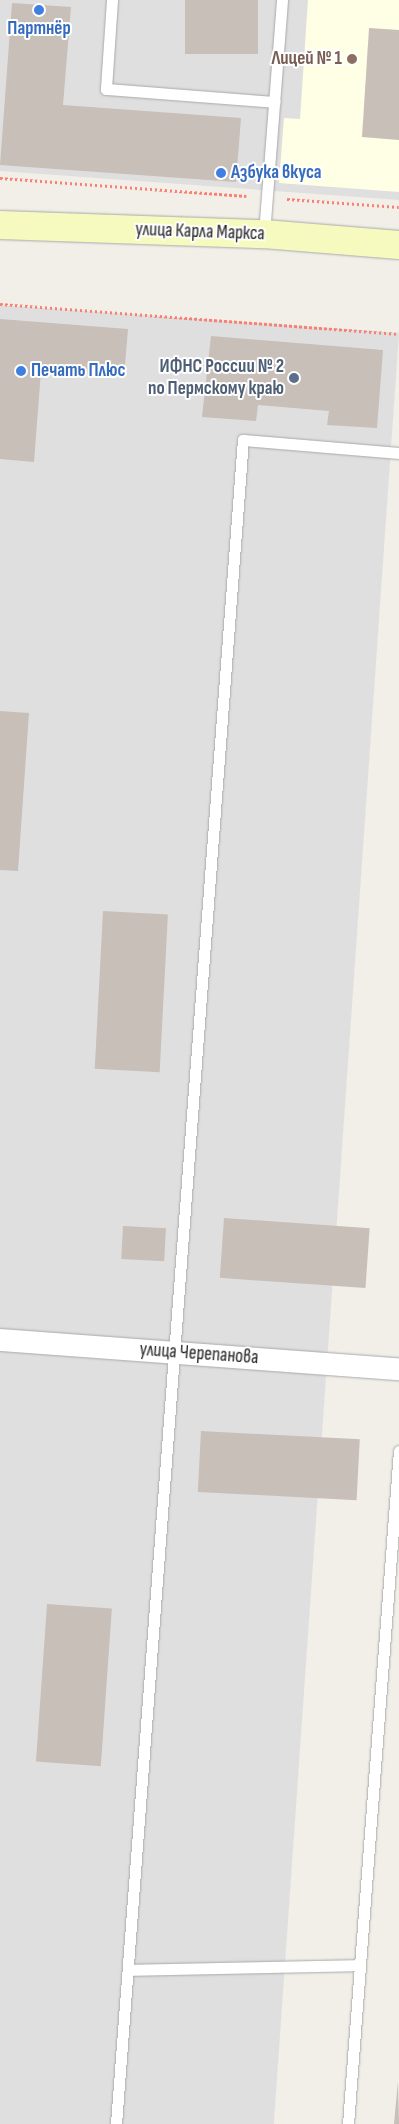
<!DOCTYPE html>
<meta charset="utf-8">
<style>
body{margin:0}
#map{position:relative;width:399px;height:2124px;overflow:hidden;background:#f2efe9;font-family:"Sofia Sans Condensed",sans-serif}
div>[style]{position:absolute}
.residential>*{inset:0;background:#e0dfdf;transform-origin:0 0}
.education>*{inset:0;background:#ffffe5}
.building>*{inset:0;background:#c7bfb8;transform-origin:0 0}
.path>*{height:3px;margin-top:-1.5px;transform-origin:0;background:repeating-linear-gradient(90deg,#fa8072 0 2.5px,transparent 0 5px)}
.roads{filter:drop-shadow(0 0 1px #a9a9a9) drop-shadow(0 0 1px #a9a9a9)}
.lane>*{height:11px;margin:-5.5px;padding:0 5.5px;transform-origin:5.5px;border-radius:5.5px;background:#fff}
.street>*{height:22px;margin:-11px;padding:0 11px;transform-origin:11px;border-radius:11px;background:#fff}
.secondary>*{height:28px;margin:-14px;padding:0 14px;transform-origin:14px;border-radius:14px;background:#f7fabf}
.dots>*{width:14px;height:14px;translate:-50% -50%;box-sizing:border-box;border:2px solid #fff;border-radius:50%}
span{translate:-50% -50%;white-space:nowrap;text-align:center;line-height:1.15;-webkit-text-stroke:4px #fff;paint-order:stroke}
.shop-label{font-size:19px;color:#366cbe;font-weight:700}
.left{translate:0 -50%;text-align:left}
.education-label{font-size:19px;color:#785e54;font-weight:700}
.right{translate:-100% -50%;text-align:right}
.street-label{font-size:19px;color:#222}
.service-label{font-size:19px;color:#4e5e75;font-weight:700}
</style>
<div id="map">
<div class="residential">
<i style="clip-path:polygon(0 0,399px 0,399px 200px,0 171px)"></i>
<i style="left:0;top:305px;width:400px;height:1819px;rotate:4deg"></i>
</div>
<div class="education">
<i style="clip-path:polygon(308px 0,399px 0,399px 192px,279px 183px,284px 118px,300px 119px)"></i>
</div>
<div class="building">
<i style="left:185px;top:0;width:73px;height:54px"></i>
<i style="clip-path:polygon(12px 3px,71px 7px,63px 105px,241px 118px,236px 182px,0 165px)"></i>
<i style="clip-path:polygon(369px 28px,399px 30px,399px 140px,362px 137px)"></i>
<i style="clip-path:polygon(0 319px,128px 329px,124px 377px,41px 371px,34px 462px,0 459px)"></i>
<i style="clip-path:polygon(211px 336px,383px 350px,377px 428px,327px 425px,329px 411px,258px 405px,256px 421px,202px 417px)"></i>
<i style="clip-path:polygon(0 711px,29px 713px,18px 871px,0 870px)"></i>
<i style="left:103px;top:911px;width:65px;height:158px;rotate:3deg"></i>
<i style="left:224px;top:1218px;width:146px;height:60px;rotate:4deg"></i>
<i style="left:123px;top:1226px;width:43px;height:33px;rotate:3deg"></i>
<i style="left:201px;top:1431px;width:159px;height:61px;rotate:3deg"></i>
<i style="left:47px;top:1604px;width:65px;height:158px;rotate:4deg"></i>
<i style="clip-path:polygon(398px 2081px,399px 2124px,394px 2124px)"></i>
</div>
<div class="path">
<i style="left:0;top:178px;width:247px;rotate:4.2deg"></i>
<i style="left:287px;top:199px;width:112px;rotate:4.1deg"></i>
<i style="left:0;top:304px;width:400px;rotate:4.3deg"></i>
</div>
<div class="roads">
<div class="lane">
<i style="left:112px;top:0;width:89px;rotate:93.9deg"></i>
<i style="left:106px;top:89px;width:169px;rotate:4.4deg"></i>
<i style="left:264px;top:234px;width:235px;rotate:-85.6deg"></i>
<i style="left:128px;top:1970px;width:232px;rotate:-1.2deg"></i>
<i style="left:116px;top:2124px;width:1689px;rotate:-85.69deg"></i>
<i style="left:243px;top:440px;width:157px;rotate:4.8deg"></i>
<i style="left:348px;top:2124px;width:675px;rotate:-85.67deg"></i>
</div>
<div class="street">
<i style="left:0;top:1340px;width:400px;rotate:4.2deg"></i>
</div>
<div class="secondary">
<i style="left:0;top:225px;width:264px;rotate:2deg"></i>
<i style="left:264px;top:234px;width:135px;rotate:4.7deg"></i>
</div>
</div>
<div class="dots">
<i style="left:39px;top:10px;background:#3f7fe0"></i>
<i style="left:352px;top:59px;background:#8d6e63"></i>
<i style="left:221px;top:173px;background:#3f7fe0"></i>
<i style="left:21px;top:371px;background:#3f7fe0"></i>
<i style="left:294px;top:378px;background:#5c6f8a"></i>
</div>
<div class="shop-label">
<span style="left:39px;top:29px">Партнёр</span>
<span class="left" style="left:231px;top:173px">Азбука вкуса</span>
<span class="left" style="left:31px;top:371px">Печать Плюс</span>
</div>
<div class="education-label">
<span class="right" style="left:342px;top:59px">Лицей № 1</span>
</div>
<div class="street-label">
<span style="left:200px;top:232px;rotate:2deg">улица Карла Маркса</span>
<span style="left:199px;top:1354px;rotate:4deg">улица Черепанова</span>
</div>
<div class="service-label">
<span class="right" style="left:284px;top:378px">ИФНС России № 2<br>по Пермскому краю</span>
</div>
</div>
